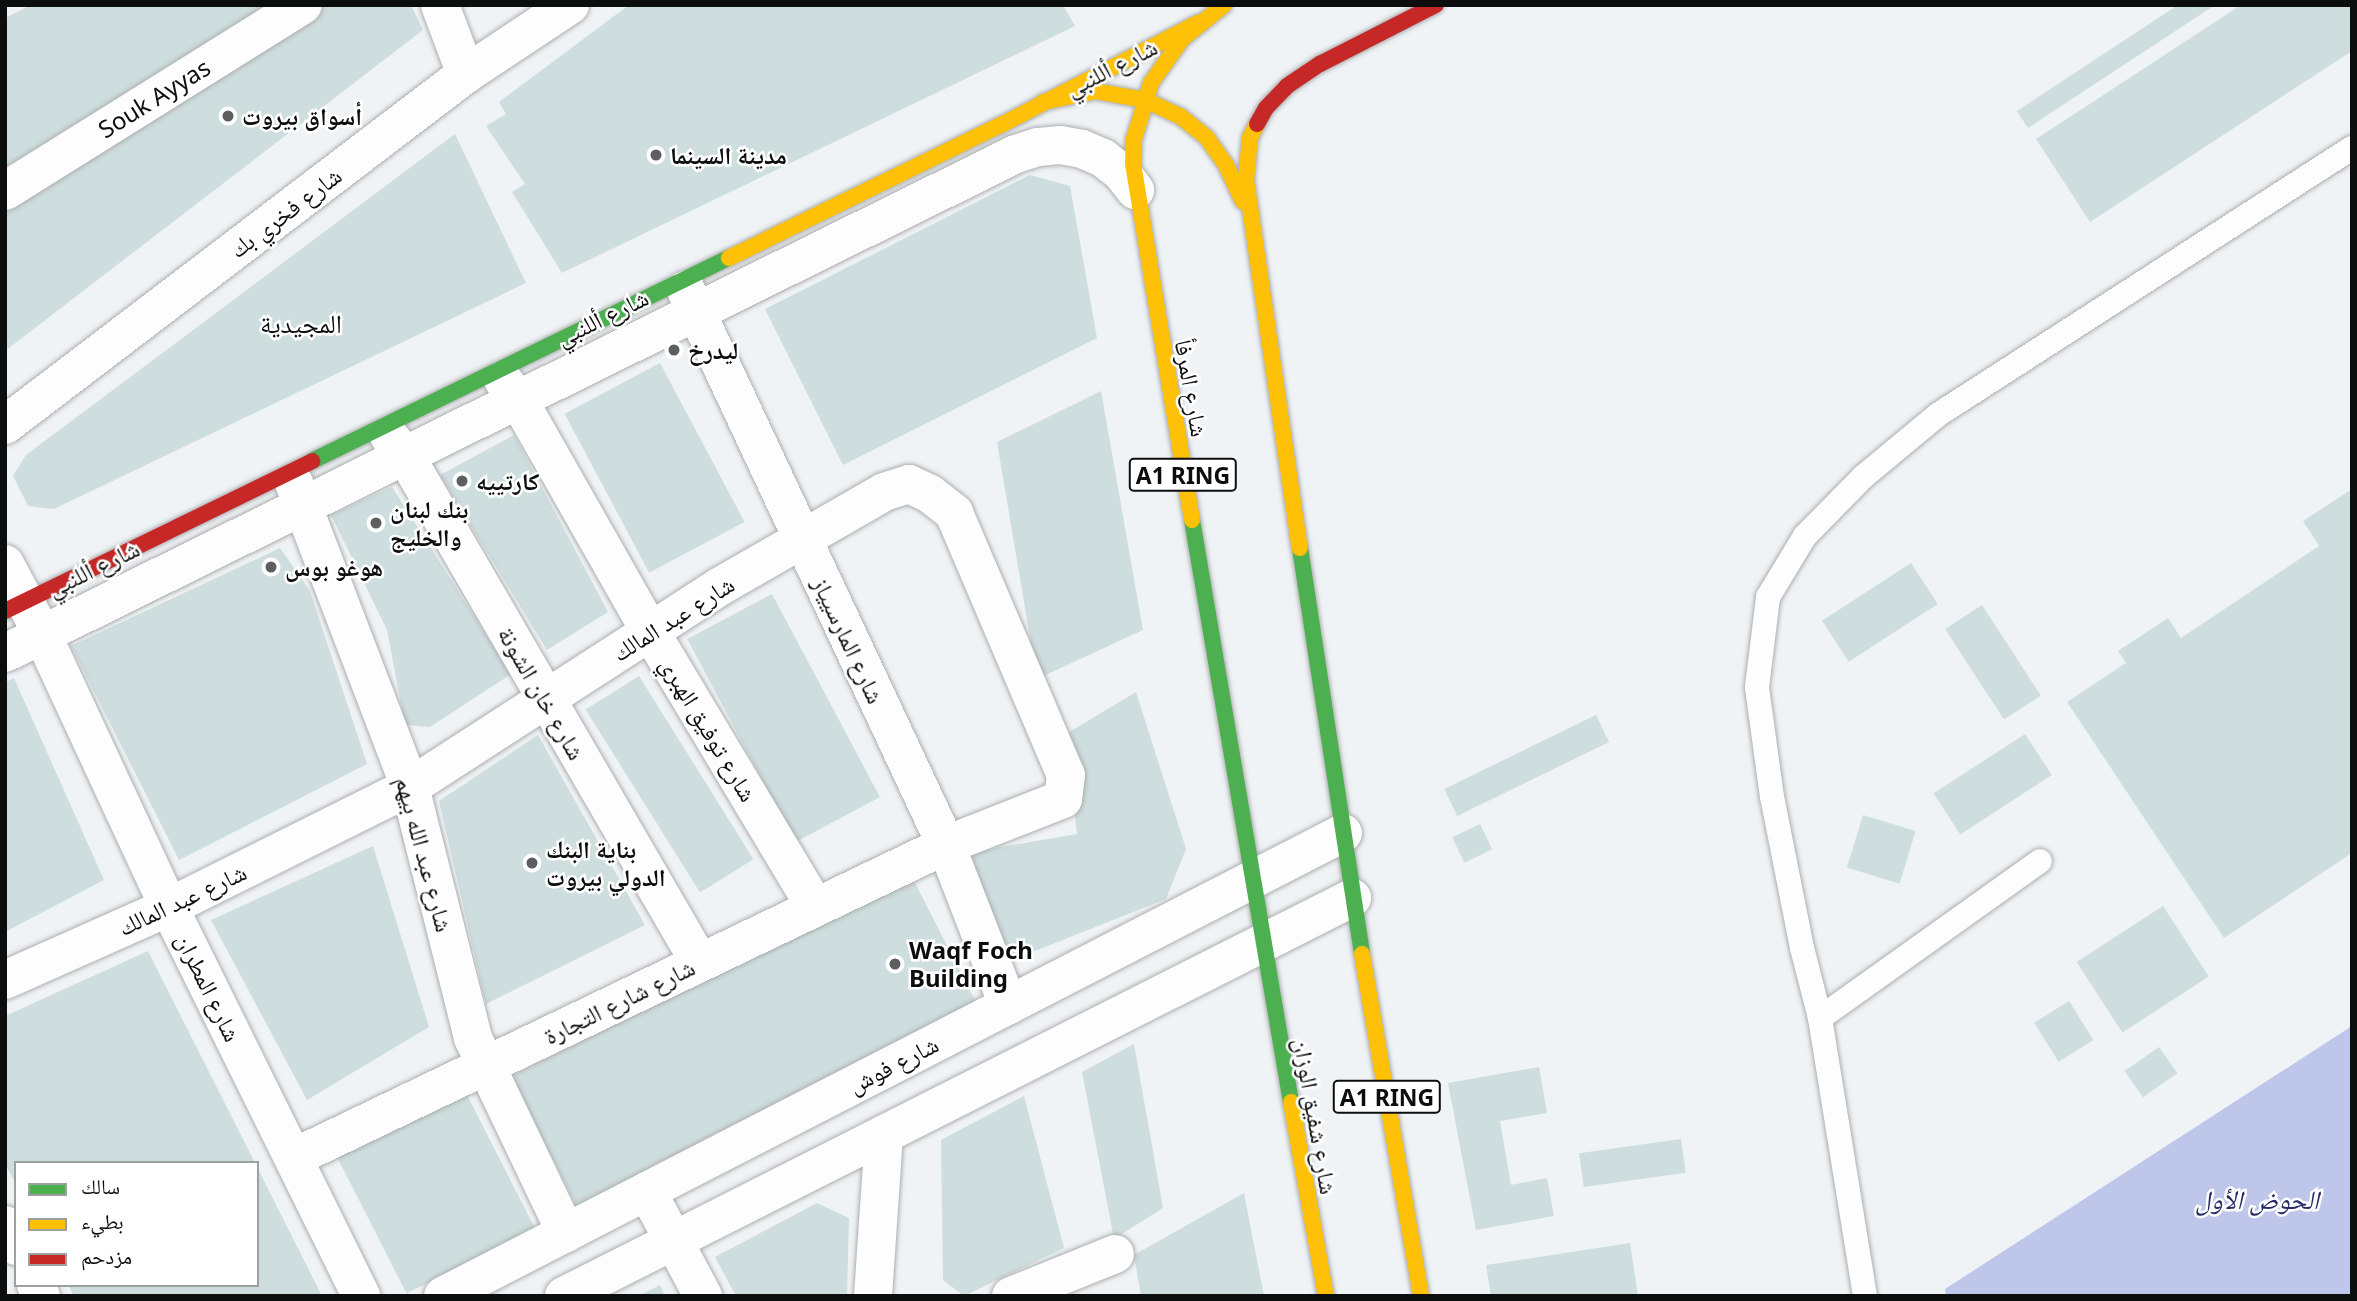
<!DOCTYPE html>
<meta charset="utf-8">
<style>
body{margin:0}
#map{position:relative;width:2357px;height:1301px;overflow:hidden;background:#f0f3f5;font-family:"Noto Sans","Noto Naskh Arabic",sans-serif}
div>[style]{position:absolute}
.water>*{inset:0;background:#bec6ea}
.building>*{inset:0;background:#ceddde;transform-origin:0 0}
.roads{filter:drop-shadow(0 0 2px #acaeaf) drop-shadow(0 0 2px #acaeaf)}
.lane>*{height:24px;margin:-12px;padding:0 12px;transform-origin:12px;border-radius:12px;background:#fdfdfe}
.street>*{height:38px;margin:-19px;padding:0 19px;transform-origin:19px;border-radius:19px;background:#fdfdfe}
.fast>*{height:16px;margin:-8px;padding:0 8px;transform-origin:8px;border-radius:8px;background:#4caf50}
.slow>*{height:16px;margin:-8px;padding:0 8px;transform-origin:8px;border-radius:8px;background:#ffc107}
.jam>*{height:16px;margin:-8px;padding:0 8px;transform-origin:8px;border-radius:8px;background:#c62828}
.dots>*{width:19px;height:19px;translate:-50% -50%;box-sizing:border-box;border:4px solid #fff;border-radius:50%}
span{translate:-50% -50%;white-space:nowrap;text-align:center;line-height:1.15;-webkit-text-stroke:5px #fff;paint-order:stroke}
.shield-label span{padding:2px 5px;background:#fff;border:2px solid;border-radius:5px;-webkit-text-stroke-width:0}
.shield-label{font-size:23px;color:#0c0e0e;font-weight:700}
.street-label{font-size:24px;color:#0c0e0e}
.poi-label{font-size:24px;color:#0c0e0e;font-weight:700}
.left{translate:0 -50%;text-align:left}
.neighbourhood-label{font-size:26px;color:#0c0e0e}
.water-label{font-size:26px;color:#252a65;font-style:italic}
.frame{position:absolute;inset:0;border:7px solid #0c0e0e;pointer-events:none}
.legend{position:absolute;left:14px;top:1161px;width:245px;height:126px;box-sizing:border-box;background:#fff;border:2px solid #9e9f9f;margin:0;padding:9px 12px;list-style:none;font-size:21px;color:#0c0e0e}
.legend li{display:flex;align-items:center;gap:14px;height:35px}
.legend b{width:35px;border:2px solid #9e9f9f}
</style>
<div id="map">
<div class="water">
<i style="clip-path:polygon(2352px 1026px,2352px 1296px,1946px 1296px,1945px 1289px)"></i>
</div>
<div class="building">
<i style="clip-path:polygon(31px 5px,272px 5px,5px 167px,5px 18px)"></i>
<i style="clip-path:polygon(326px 5px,411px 5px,423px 30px,5px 351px,5px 202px)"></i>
<i style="clip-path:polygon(629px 5px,1063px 5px,1075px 26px,562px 273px,512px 192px,525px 184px,486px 126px,506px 114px,499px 102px)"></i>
<i style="clip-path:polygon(2178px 5px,2215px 5px,2028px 128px,2017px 111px)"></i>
<i style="clip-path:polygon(2241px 5px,2352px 5px,2352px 51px,2090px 222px,2036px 139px)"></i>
<i style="clip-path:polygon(455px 134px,526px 283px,54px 509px,28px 506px,13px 476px,26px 455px)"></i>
<i style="clip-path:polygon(1030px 175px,1070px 186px,1097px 338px,843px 465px,765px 309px)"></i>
<i style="left:660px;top:363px;width:180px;height:108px;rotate:62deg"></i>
<i style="clip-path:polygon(1101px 391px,1143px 630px,1037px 679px,997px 442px)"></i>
<i style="clip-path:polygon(514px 435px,608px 612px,547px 650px,440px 475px)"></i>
<i style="clip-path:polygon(392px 487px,511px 674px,430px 727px,405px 725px,387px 630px,331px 515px)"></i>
<i style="clip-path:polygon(2352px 489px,2352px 853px,2224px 938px,2067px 702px,2126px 663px,2118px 651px,2168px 618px,2181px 638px,2319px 546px,2303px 521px)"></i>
<i style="clip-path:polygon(280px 548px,310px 591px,367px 764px,179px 860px,71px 646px)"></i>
<i style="left:1911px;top:563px;width:49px;height:106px;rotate:57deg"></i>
<i style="left:772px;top:594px;width:230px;height:96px;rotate:62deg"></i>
<i style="left:1982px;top:605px;width:108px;height:44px;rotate:57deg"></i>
<i style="left:639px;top:676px;width:216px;height:63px;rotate:58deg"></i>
<i style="clip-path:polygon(14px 678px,104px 880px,5px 932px,5px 682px)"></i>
<i style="clip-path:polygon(1136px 692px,1186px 849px,1166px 899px,1010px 961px,966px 853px,1077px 834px,1066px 734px)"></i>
<i style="left:1596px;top:715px;width:30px;height:169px;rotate:64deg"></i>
<i style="left:2025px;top:734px;width:49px;height:109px;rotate:57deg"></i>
<i style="clip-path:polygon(538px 735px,645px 925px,486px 1004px,439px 801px)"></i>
<i style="left:1863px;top:815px;width:55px;height:55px;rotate:17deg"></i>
<i style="left:1480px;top:824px;width:28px;height:31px;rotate:64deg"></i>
<i style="clip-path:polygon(373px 846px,429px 1027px,307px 1100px,211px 920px)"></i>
<i style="left:910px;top:873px;width:149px;height:448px;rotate:63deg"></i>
<i style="left:2163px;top:906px;width:84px;height:103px;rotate:57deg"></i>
<i style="clip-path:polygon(148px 951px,255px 1163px,16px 1163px,16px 1184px,5px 1164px,5px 1016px)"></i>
<i style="left:2069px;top:1001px;width:46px;height:41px;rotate:58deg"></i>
<i style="clip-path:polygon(1134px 1044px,1163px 1208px,1114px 1239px,1082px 1072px)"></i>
<i style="left:2159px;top:1047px;width:32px;height:42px;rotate:55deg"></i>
<i style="clip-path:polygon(1539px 1067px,1547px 1113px,1500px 1121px,1511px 1185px,1547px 1178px,1554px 1216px,1476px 1230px,1448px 1083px)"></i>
<i style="left:465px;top:1091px;width:154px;height:144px;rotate:63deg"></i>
<i style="clip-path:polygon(1024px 1096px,1064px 1248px,964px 1296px,943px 1280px,941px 1140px)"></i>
<i style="left:1681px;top:1139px;width:34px;height:103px;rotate:82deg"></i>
<i style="clip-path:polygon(257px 1167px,322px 1296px,74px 1296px,68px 1285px,257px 1285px)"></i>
<i style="clip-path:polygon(1244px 1193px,1264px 1296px,1141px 1296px,1134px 1255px)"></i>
<i style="clip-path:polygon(817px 1203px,849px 1218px,847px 1296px,736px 1296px,715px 1257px)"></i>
<i style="clip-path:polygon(1630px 1243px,1638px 1296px,1491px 1296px,1486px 1265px)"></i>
<i style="clip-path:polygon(660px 1285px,665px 1296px,638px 1296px)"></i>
</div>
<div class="roads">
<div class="lane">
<i style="left:1820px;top:1018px;width:72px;rotate:-104.4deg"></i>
<i style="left:1802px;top:948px;width:154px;rotate:-101.2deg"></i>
<i style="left:1772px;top:797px;width:111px;rotate:-97.8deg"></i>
<i style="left:1757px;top:687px;width:91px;rotate:-83deg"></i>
<i style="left:1768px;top:597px;width:71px;rotate:-58.8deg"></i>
<i style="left:1805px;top:536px;width:83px;rotate:-45.5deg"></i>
<i style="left:1863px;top:477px;width:99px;rotate:-39.7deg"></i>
<i style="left:1939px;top:414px;width:491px;rotate:-32.8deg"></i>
<i style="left:1865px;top:1296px;width:282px;rotate:-99.2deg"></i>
<i style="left:1820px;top:1018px;width:270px;rotate:-35.5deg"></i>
</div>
<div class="street">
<i style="left:440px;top:5px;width:74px;rotate:69.4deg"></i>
<i style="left:5px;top:191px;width:351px;rotate:-32deg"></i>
<i style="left:686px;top:290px;width:613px;rotate:64.9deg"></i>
<i style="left:946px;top:845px;width:172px;rotate:68.8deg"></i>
<i style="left:503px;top:380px;width:24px;rotate:52deg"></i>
<i style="left:518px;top:399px;width:267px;rotate:60.4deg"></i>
<i style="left:650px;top:631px;width:322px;rotate:59.1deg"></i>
<i style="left:5px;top:425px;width:579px;rotate:-37.29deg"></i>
<i style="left:466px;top:74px;width:125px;rotate:-33.6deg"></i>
<i style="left:389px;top:436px;width:25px;rotate:50deg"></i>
<i style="left:405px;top:455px;width:587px;rotate:59.86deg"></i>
<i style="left:294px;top:483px;width:325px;rotate:69.1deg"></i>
<i style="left:410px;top:787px;width:259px;rotate:75.9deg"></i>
<i style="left:473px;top:1038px;width:216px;rotate:64.5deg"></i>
<i style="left:5px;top:564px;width:79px;rotate:62.1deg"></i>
<i style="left:42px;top:634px;width:301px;rotate:65.1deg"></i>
<i style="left:169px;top:907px;width:434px;rotate:63.7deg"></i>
<i style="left:5px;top:653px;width:1127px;rotate:-26.27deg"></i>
<i style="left:1016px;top:154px;width:23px;rotate:-18deg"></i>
<i style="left:1038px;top:147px;width:22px;rotate:-5deg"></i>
<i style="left:1060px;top:145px;width:22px;rotate:10deg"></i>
<i style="left:1082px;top:149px;width:23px;rotate:23deg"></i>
<i style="left:1103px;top:158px;width:23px;rotate:38deg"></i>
<i style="left:1121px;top:172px;width:23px;rotate:52deg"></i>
<i style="left:5px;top:980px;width:180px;rotate:-24deg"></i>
<i style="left:169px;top:907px;width:269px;rotate:-26.5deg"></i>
<i style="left:410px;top:787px;width:368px;rotate:-32.9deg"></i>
<i style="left:719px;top:587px;width:190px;rotate:-29.9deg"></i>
<i style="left:884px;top:492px;width:26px;rotate:-18deg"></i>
<i style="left:909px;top:484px;width:23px;rotate:25deg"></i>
<i style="left:930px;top:494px;width:31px;rotate:38deg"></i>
<i style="left:954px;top:513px;width:285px;rotate:66.9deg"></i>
<i style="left:1066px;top:775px;width:24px;rotate:97deg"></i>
<i style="left:1063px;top:799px;width:126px;rotate:158.5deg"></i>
<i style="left:946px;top:845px;width:724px;rotate:154.39deg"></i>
<i style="left:647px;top:1191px;width:119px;rotate:61.9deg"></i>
<i style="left:5px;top:1225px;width:24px;rotate:62deg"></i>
<i style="left:36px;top:1285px;width:12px;rotate:66deg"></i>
<i style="left:443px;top:1296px;width:1012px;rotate:-27.22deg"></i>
<i style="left:564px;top:1296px;width:883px;rotate:-26.8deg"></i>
<i style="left:873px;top:1296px;width:162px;rotate:-86.1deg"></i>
<i style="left:1011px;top:1296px;width:112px;rotate:-22deg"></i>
</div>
<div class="fast">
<i style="left:312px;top:461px;width:464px;rotate:-26deg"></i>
<i style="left:1192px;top:520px;width:590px;rotate:80.35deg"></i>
<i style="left:1300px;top:548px;width:411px;rotate:81.3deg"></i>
</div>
<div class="slow">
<i style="left:1043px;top:102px;width:53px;rotate:-11.9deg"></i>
<i style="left:1095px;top:91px;width:51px;rotate:10.2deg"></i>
<i style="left:1145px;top:100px;width:38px;rotate:25deg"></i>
<i style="left:1180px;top:116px;width:35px;rotate:39deg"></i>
<i style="left:1207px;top:138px;width:33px;rotate:55deg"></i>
<i style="left:1226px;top:165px;width:40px;rotate:65deg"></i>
<i style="left:1257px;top:124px;width:16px;rotate:117deg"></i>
<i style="left:1250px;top:138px;width:42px;rotate:95.4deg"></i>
<i style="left:1246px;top:180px;width:372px;rotate:81.7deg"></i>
<i style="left:729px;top:258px;width:303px;rotate:-26.1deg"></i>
<i style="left:1001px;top:125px;width:222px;rotate:-27.4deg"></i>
<i style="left:1192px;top:520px;width:362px;rotate:-99.4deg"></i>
<i style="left:1133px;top:163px;width:24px;rotate:-88deg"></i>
<i style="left:1134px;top:139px;width:59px;rotate:-73.1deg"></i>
<i style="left:1151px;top:83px;width:54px;rotate:-54.8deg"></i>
<i style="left:1182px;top:39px;width:54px;rotate:-39deg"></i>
<i style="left:1362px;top:954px;width:347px;rotate:80.2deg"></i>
<i style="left:1291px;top:1102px;width:197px;rotate:79.8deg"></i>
</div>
<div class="jam">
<i style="left:1257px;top:124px;width:18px;rotate:-61deg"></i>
<i style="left:1266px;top:108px;width:30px;rotate:-46deg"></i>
<i style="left:1287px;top:86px;width:40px;rotate:-34deg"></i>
<i style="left:1320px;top:64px;width:130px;rotate:-27deg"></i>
<i style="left:5px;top:611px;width:342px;rotate:-26deg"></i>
</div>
</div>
<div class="dots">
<i style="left:228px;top:116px;background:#5c5e5f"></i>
<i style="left:656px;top:155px;background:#5c5e5f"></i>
<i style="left:674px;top:350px;background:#5c5e5f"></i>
<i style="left:462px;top:481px;background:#5c5e5f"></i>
<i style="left:376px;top:523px;background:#5c5e5f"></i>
<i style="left:271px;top:567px;background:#5c5e5f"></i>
<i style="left:532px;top:863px;background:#5c5e5f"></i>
<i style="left:895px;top:964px;background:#5c5e5f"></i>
</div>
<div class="shield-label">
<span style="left:1183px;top:475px">A1 RING</span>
<span style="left:1387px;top:1097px">A1 RING</span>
</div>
<div class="street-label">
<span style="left:1111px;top:67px;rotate:-27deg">شارع أللنبي</span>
<span style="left:154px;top:98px;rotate:-32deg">Souk Ayyas</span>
<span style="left:285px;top:212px;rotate:-37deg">شارع فخري بك</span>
<span style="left:602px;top:317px;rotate:-26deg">شارع أللنبي</span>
<span style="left:1192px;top:388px;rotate:80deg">شارع المرفأ</span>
<span style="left:93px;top:568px;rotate:-26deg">شارع أللنبي</span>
<span style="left:673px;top:618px;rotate:-32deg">شارع عبد المالك</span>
<span style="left:849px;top:640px;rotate:65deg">شارع المارسيياز</span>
<span style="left:542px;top:693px;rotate:60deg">شارع خان الشونة</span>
<span style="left:709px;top:729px;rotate:59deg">شارع توفيق الهبري</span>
<span style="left:425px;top:854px;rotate:75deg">شارع عبد الله بيهم</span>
<span style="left:182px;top:899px;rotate:-25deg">شارع عبد المالك</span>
<span style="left:209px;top:987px;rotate:64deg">شارع المطران</span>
<span style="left:619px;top:1001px;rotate:-26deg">شارع شارع التجارة</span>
<span style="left:893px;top:1064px;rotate:-27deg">شارع فوش</span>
<span style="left:1316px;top:1116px;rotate:80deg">شارع شفيق الوزان</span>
</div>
<div class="poi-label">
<span class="left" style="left:242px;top:116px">أسواق بيروت</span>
<span class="left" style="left:670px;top:155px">مدينة السينما</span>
<span class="left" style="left:688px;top:350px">ليدرخ</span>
<span class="left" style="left:476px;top:481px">كارتييه</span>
<span class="left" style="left:390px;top:523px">بنك لبنان<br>والخليج</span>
<span class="left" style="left:285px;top:567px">هوغو بوس</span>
<span class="left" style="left:546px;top:863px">بناية البنك<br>الدولي بيروت</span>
<span class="left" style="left:909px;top:964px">Waqf Foch<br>Building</span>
</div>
<div class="neighbourhood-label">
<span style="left:301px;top:324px">المجيدية</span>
</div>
<div class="water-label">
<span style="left:2257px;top:1200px">الحوض الأول</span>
</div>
<div class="frame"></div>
<ul class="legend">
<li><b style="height:9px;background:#4caf50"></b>سالك</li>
<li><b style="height:9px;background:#ffc107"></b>بطيء</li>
<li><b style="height:9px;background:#c62828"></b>مزدحم</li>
</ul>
</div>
